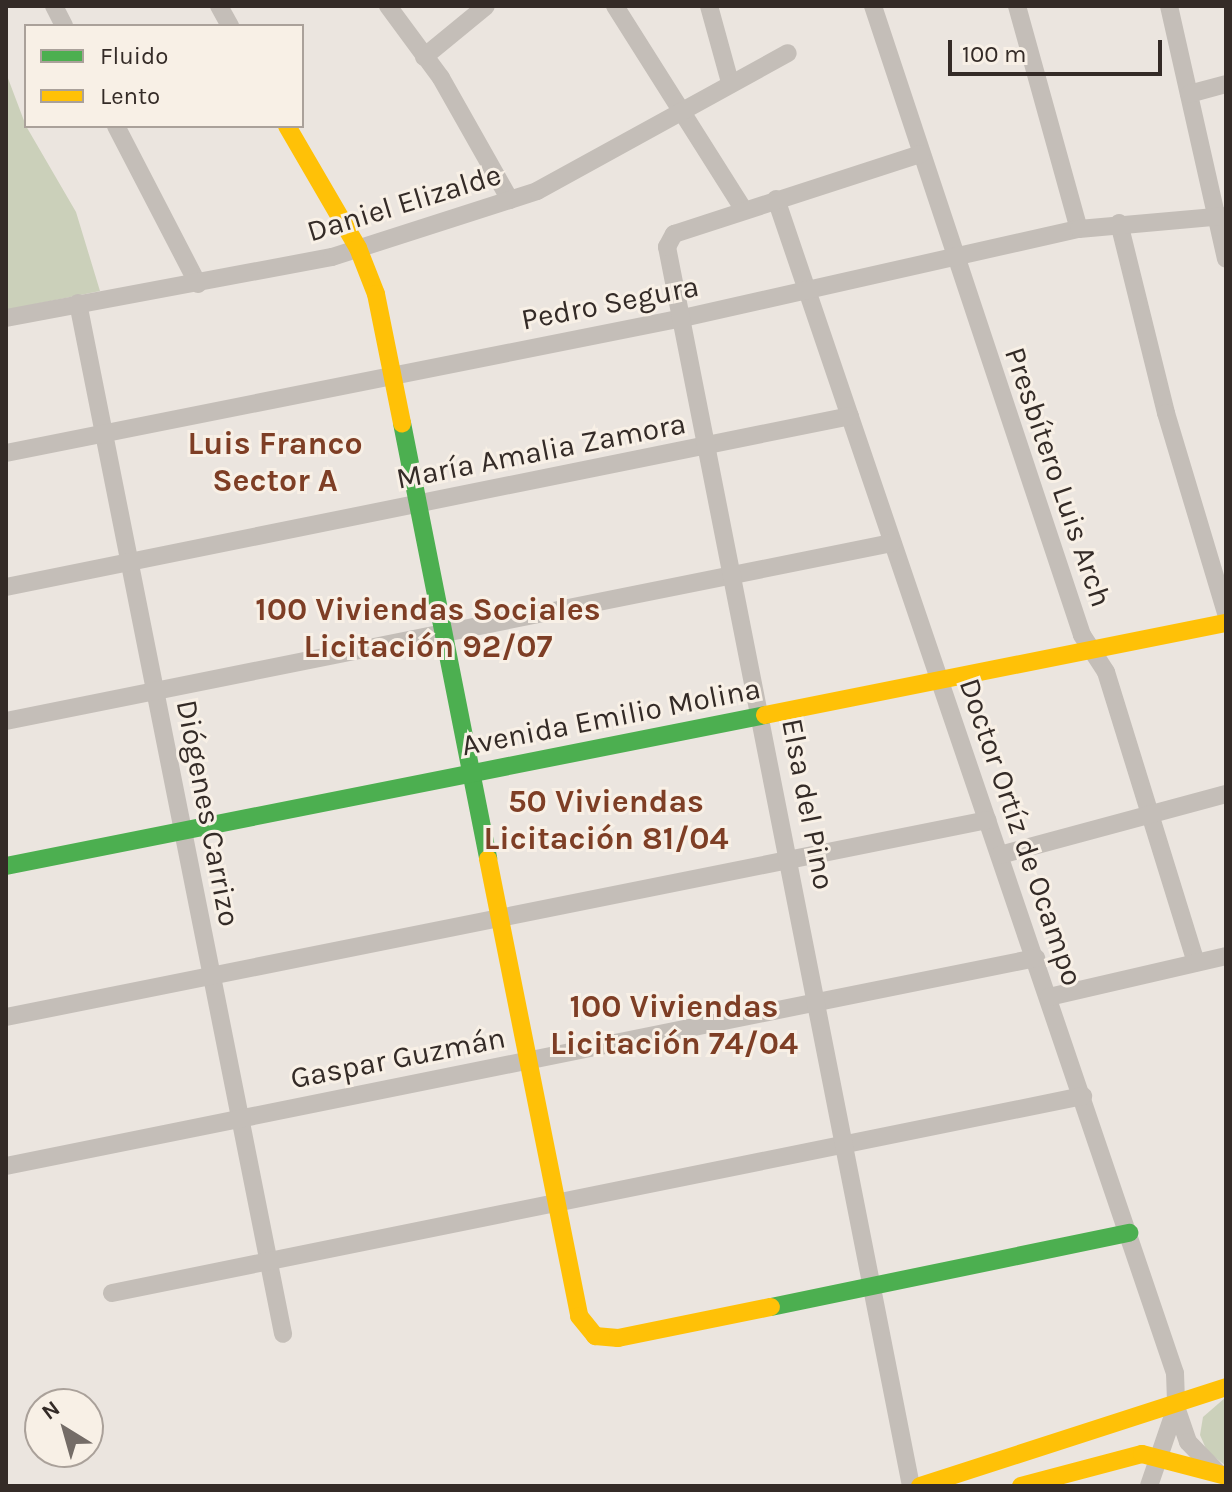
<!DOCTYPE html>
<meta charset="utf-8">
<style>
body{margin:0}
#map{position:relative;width:1232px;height:1492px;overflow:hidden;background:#ebe5df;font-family:Karla,sans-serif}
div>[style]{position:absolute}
.green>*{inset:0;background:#cbd0ba}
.street>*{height:18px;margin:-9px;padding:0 9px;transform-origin:9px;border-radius:9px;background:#c4beb8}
.fast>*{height:18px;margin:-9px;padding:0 9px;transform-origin:9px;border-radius:9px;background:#4caf50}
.slow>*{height:18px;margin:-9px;padding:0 9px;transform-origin:9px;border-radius:9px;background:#ffc107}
span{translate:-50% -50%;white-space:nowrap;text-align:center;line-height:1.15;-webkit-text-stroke:6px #f8f0e6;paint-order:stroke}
.street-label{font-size:30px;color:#342b27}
.neighbourhood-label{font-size:32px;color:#7e3e25;font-weight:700}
.frame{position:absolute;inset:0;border:8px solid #342b27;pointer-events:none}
.legend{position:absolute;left:24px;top:24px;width:280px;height:104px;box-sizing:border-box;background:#f8f0e6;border:2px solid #aaa19a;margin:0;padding:10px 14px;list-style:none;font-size:24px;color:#342b27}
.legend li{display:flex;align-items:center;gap:16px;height:40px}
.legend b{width:40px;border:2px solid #aaa19a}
.north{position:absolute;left:24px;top:1388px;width:80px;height:80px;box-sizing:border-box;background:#f8f0e6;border:2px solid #aaa19a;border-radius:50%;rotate:323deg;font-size:22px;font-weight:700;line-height:32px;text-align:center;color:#342b27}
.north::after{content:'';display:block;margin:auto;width:28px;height:36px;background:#746c67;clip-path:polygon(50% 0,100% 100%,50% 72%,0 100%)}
.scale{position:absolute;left:948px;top:40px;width:214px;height:36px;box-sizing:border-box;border:4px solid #342b27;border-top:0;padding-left:10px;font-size:24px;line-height:28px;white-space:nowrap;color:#342b27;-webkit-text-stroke:6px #f8f0e6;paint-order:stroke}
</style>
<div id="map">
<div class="green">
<i style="clip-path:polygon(6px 73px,26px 126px,76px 212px,100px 291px,6px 310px)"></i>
<i style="clip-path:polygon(1226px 1397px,1226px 1466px,1207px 1451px,1200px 1435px,1203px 1417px)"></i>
</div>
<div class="street">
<i style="left:54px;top:6px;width:22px;rotate:63deg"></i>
<i style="left:219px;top:6px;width:23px;rotate:61deg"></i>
<i style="left:388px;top:6px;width:89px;rotate:53.6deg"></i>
<i style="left:441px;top:78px;width:140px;rotate:60.5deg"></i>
<i style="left:615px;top:6px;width:241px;rotate:57.7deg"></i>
<i style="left:709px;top:6px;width:79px;rotate:74.6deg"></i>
<i style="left:873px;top:6px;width:663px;rotate:71.62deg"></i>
<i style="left:1082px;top:635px;width:44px;rotate:57deg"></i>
<i style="left:1106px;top:672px;width:304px;rotate:72.8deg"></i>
<i style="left:1017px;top:6px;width:231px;rotate:74.5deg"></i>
<i style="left:1169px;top:6px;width:259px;rotate:77.3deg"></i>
<i style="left:424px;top:57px;width:80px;rotate:-39.4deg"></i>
<i style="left:1189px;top:94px;width:38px;rotate:-15deg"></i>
<i style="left:116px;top:126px;width:178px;rotate:62.6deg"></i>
<i style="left:776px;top:199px;width:1240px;rotate:71.23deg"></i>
<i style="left:1175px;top:1373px;width:34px;rotate:88deg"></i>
<i style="left:1176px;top:1407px;width:83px;rotate:108.9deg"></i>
<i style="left:1119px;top:223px;width:196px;rotate:76.1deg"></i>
<i style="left:1166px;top:413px;width:209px;rotate:73.3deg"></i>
<i style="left:78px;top:303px;width:1051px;rotate:78.75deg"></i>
<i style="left:6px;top:318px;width:332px;rotate:-10.6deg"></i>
<i style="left:332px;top:257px;width:215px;rotate:-17.8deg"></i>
<i style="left:537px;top:191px;width:286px;rotate:-28.8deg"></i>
<i style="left:6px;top:453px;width:690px;rotate:-11.28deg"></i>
<i style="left:683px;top:318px;width:406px;rotate:-12.7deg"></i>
<i style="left:1079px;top:229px;width:148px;rotate:-5.1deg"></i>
<i style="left:6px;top:587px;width:861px;rotate:-11.45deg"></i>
<i style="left:6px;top:721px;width:904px;rotate:-11.36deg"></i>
<i style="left:1000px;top:855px;width:234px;rotate:-15.1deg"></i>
<i style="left:1049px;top:997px;width:182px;rotate:-13deg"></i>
<i style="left:6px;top:1017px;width:1001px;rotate:-11.35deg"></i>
<i style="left:6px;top:1166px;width:1051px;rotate:-11.42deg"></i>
<i style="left:112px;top:1293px;width:991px;rotate:-11.47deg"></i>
<i style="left:1176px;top:1407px;width:37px;rotate:71deg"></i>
<i style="left:1188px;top:1442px;width:43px;rotate:45.9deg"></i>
<i style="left:911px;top:1486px;width:1263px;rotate:-101.14deg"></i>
<i style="left:667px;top:247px;width:15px;rotate:-62deg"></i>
<i style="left:674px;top:234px;width:259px;rotate:-18deg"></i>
</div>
<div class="fast">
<i style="left:402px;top:423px;width:444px;rotate:78.8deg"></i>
<i style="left:6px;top:866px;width:774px;rotate:-11.25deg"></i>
<i style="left:771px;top:1307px;width:366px;rotate:-11.7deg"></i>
</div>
<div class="slow">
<i style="left:287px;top:126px;width:141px;rotate:59.8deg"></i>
<i style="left:358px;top:248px;width:49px;rotate:68.6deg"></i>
<i style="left:376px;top:294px;width:132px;rotate:78.6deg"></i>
<i style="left:765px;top:715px;width:470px;rotate:-11.3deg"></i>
<i style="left:488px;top:859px;width:466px;rotate:78.7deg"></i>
<i style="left:579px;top:1316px;width:26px;rotate:51deg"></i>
<i style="left:595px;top:1336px;width:23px;rotate:5deg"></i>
<i style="left:618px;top:1338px;width:156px;rotate:-11.5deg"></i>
<i style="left:920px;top:1486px;width:322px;rotate:-17.9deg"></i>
<i style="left:1021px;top:1486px;width:125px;rotate:-14.8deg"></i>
<i style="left:1142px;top:1454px;width:87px;rotate:14.7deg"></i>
</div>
<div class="street-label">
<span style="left:404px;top:203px;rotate:-17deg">Daniel Elizalde</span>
<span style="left:610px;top:303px;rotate:-11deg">Pedro Segura</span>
<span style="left:541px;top:451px;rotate:-11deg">María Amalia Zamora</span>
<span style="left:1058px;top:477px;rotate:71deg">Presbítero Luis Arch</span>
<span style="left:611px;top:717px;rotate:-11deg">Avenida Emilio Molina</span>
<span style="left:808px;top:804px;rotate:79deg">Elsa del Pino</span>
<span style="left:208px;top:813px;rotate:79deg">Diógenes Carrizo</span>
<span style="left:1021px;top:832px;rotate:71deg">Doctor Ortíz de Ocampo</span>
<span style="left:398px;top:1058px;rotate:-11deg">Gaspar Guzmán</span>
</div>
<div class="neighbourhood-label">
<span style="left:275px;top:463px">Luis Franco<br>Sector A</span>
<span style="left:428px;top:629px">100 Viviendas Sociales<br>Licitación 92/07</span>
<span style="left:606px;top:821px">50 Viviendas<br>Licitación 81/04</span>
<span style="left:674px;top:1026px">100 Viviendas<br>Licitación 74/04</span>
</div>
<div class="frame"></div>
<ul class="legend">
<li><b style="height:10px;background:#4caf50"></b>Fluido</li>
<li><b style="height:10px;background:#ffc107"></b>Lento</li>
</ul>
<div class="north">N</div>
<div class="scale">100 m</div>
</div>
